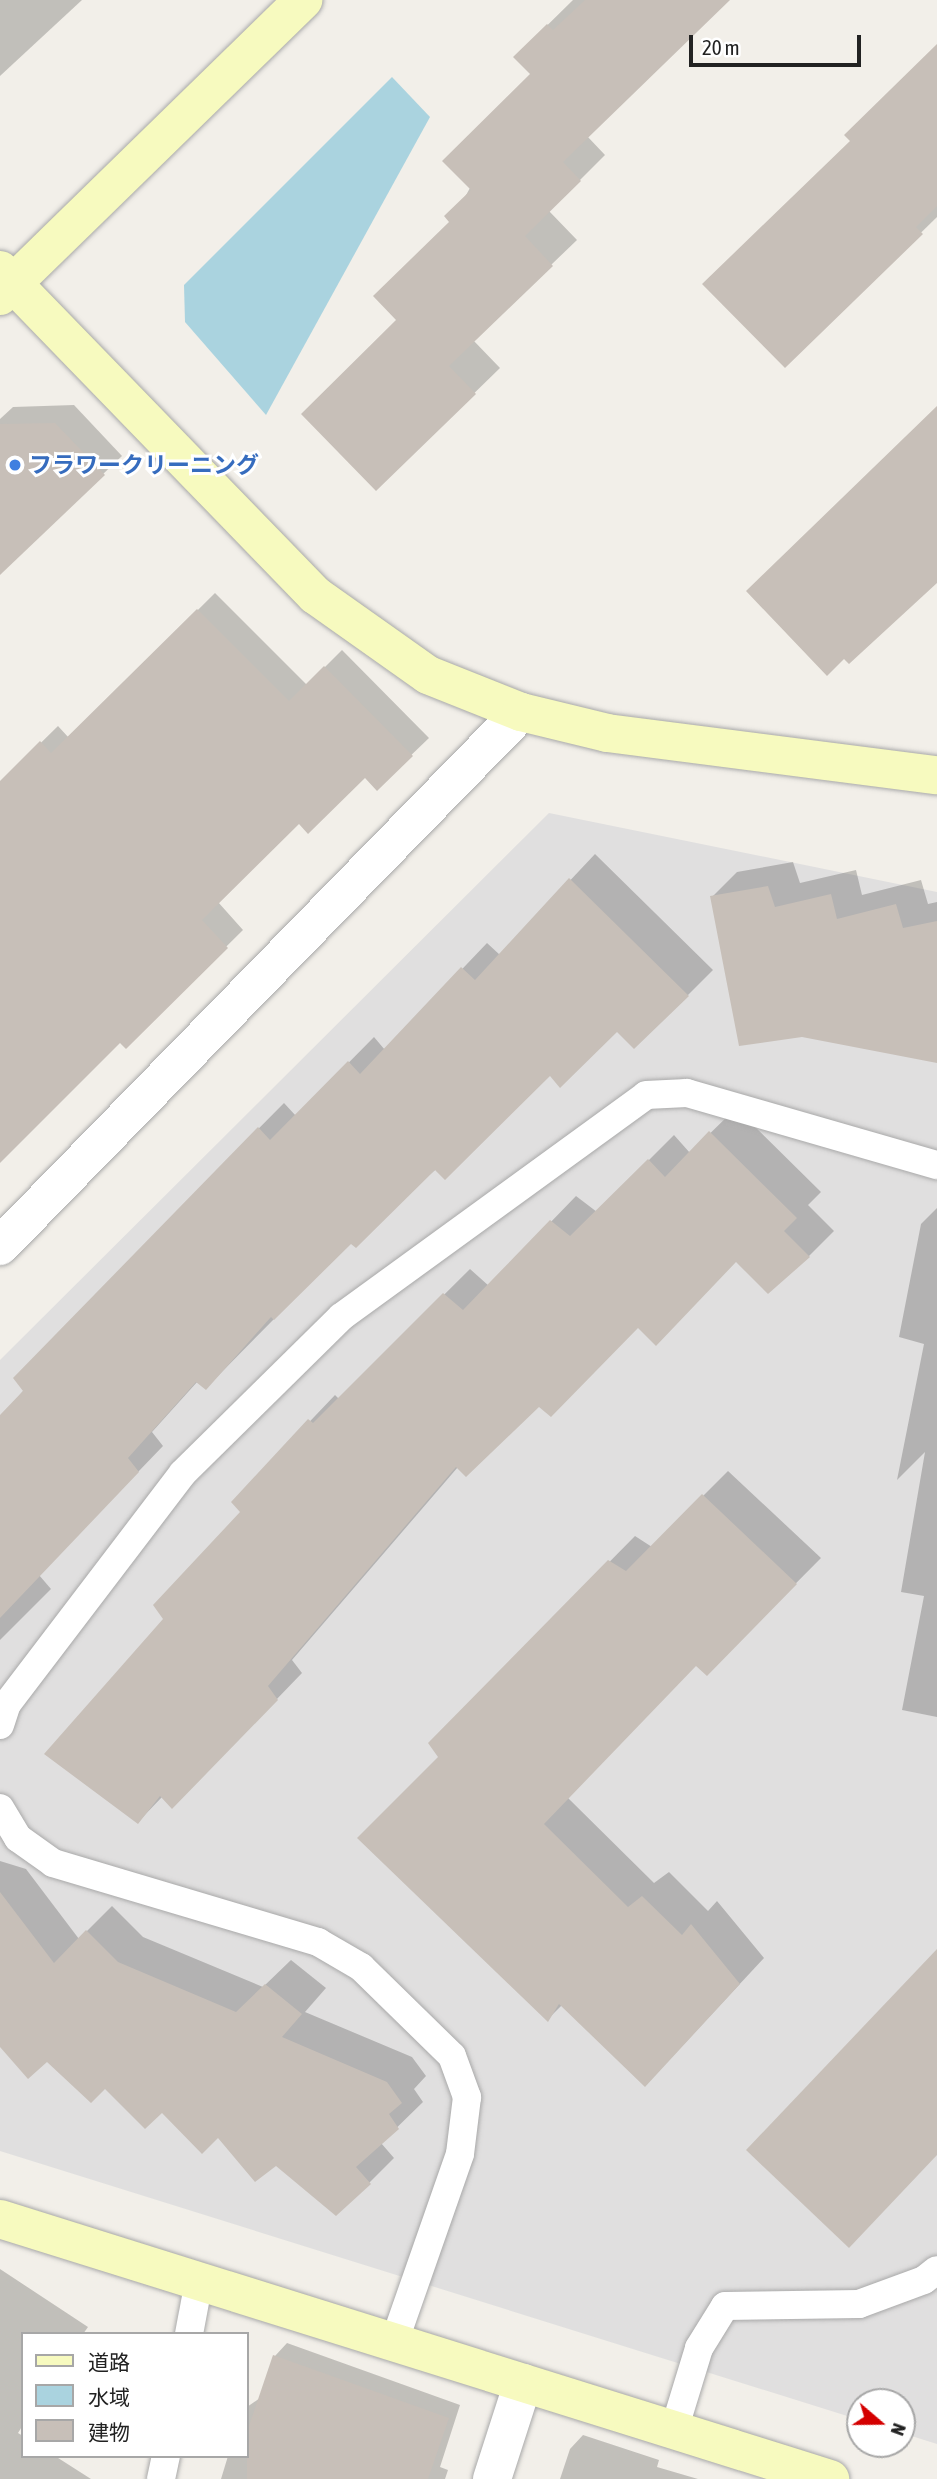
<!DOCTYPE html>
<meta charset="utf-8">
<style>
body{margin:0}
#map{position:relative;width:937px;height:2479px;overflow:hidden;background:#f2efe9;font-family:"Asap Condensed","Noto Sans JP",sans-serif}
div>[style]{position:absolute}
.residential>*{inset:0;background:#e0dfdf}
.water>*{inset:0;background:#aad3df}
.shadow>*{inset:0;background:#0003}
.building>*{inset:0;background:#c7bfb8}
.roads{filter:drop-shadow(0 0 2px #a9a9a9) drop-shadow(0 0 2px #a9a9a9)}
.lane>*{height:28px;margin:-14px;padding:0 14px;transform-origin:14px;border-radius:14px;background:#fff}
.street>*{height:38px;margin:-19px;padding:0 19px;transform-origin:19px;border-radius:19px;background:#fff}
.secondary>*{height:38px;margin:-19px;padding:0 19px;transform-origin:19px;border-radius:19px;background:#f7fabf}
.dots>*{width:19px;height:19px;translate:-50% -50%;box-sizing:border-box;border:4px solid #fff;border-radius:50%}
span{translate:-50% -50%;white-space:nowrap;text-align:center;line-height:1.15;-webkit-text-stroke:6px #fff;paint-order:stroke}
.shop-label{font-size:23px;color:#366cbe;font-weight:700}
.left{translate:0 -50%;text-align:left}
.legend{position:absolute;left:21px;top:2332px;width:228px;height:126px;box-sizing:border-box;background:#fff;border:2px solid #a7a7a7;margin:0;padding:9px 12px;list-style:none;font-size:21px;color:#222}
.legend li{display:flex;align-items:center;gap:14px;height:35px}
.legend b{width:35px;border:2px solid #a7a7a7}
.north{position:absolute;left:846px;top:2388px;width:70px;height:70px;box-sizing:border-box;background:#fff;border:2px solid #a7a7a7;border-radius:50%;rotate:110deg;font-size:19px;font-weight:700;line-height:28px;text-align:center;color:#222}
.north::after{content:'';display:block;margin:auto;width:24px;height:32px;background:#d40000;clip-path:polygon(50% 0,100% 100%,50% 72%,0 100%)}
.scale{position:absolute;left:689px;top:35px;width:172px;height:32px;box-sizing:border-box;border:4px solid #222;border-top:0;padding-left:9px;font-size:21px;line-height:24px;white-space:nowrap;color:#222;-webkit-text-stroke:5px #fff;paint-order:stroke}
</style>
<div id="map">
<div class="residential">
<i style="clip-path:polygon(549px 813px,937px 892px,937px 2444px,902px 2433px,902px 2402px,860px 2402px,860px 2420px,0 2151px,0 1360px)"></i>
</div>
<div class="water">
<i style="clip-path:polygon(392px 77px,430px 117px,266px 415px,185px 322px,184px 285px)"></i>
</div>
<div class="shadow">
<i style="clip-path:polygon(0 0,82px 0,0 76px)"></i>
<i style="clip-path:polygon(573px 0,727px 0,587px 136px,605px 155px,549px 211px,577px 240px,473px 340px,500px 368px,376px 489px,398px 320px,532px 74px,515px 57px)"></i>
<i style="clip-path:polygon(937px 46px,937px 217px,785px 366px)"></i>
<i style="clip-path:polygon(74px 405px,122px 456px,0 572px,0 419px,13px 407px)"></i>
<i style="clip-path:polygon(215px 593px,307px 685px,342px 650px,429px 738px,377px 788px,365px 775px,299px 822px,218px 902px,243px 930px,126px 1046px,120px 1041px,0 1161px,0 783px,58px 726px,69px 738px)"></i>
<i style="clip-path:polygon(595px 854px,713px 970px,688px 995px,617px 1029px,550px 1073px,351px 1241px,206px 1388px,198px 1381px,152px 1432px,163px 1446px,39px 1575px,51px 1589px,0 1640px,0 1418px,175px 1213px,284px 1103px,296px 1116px,374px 1037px,385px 1050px,487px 943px,500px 955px)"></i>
<i style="clip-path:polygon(793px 862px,800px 883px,856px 870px,862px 895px,921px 880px,928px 904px,937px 902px,937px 1061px,712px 897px,737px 872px)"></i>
<i style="clip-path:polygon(736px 1108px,821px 1192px,808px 1205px,834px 1231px,809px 1256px,736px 1260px,638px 1325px,458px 1467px,292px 1660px,302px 1673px,197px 1782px,163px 1796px,138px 1822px,165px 1619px,243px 1512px,233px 1502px,335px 1395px,339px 1399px,470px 1269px,489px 1286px,576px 1196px,597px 1212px,674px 1135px,690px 1153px)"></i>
<i style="clip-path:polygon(937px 1208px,937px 1717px,902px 1710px,924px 1596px,901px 1592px,925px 1452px,897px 1480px,924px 1344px,899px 1337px,921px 1224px)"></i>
<i style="clip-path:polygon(728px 1471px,821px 1558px,707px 1673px,696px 1664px,568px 1798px,654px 1883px,669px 1872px,708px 1911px,717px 1901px,764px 1958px,669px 2060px,562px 2005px,548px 2019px,441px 1757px,430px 1744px,635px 1536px,652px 1547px)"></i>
<i style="clip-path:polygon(0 1861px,26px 1869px,79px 1939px,112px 1906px,143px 1937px,263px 1987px,291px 1960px,326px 1988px,305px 2012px,412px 2057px,426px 2076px,414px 2089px,423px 2102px,381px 2143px,394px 2158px,369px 2183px,276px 2163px,47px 2060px,0 2044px)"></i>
<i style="clip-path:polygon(0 2269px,88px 2327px,83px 2334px,23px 2334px,23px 2425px,18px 2433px,23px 2436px,23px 2456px,55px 2456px,91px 2479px,0 2479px)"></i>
<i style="clip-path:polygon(287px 2343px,460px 2405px,440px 2467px,448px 2470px,445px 2479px,221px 2479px,228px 2456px,247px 2456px,247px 2407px,260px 2398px,275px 2356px)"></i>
<i style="clip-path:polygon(583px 2435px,659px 2460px,657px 2467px,698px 2479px,560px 2479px,570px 2449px)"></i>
</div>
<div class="building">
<i style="clip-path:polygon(585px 0,730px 0,563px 162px,581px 181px,525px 236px,553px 266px,449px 366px,476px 394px,376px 491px,301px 414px,396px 320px,373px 296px,449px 222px,444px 216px,471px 190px,442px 161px,530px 74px,513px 57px,547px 24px,553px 30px)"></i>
<i style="clip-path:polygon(937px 44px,937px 206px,916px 227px,923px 234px,785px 368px,702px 284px,850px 141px,844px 135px)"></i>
<i style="clip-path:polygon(937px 406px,937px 583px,849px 664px,844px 659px,827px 676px,746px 591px)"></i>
<i style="clip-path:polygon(55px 423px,105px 475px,0 575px,0 424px)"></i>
<i style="clip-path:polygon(197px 609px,289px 701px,324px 666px,413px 756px,377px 791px,365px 778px,308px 834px,299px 824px,202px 920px,228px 948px,126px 1049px,120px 1043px,0 1163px,0 781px,40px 741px,51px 753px)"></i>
<i style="clip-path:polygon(569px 878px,689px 996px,634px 1049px,617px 1032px,560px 1088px,550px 1076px,445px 1180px,435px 1170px,356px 1248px,351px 1244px,274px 1320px,271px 1317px,206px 1390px,196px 1382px,128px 1458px,139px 1472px,0 1618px,0 1415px,23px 1391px,13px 1378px,258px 1127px,270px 1140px,348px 1061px,360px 1074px,461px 967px,475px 980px)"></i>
<i style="clip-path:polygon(768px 886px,775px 907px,831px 894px,837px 919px,896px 904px,903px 928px,937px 921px,937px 1063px,802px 1037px,739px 1046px,710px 896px)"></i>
<i style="clip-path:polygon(709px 1131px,797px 1218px,784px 1231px,810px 1257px,768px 1294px,736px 1262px,656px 1346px,638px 1328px,551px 1417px,539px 1407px,466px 1477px,456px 1467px,268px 1686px,278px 1700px,172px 1809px,160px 1796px,138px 1824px,44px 1754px,163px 1619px,153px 1605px,240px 1512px,231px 1502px,308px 1419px,313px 1423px,443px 1293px,463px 1310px,550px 1220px,570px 1236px,648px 1159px,665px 1177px)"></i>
<i style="clip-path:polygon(702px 1494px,797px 1584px,707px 1676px,696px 1666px,544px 1824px,628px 1907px,642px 1896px,682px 1935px,691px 1924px,740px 1984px,645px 2087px,559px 2004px,548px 2022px,357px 1838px,438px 1757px,428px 1743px,608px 1560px,626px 1571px)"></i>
<i style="clip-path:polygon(0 1892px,54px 1963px,86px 1930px,118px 1962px,236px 2012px,265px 1984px,302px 2014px,282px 2037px,387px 2082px,402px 2103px,389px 2114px,399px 2129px,356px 2167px,371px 2184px,336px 2216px,276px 2166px,255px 2182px,218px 2138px,202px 2154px,162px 2113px,145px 2129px,105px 2089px,91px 2103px,47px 2062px,28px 2079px,0 2047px)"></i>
<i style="clip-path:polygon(937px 1949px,937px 2155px,849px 2248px,746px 2150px)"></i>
<i style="clip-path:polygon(273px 2355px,449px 2418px,428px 2479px,247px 2479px,247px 2432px)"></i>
</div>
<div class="roads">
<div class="lane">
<i style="left:0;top:1725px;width:22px;rotate:-72deg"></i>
<i style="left:7px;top:1704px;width:290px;rotate:-52.7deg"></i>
<i style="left:183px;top:1473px;width:222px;rotate:-44.6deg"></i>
<i style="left:341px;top:1317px;width:377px;rotate:-36deg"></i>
<i style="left:646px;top:1095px;width:41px;rotate:-2.8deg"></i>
<i style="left:687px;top:1093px;width:260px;rotate:16.1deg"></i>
<i style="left:0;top:1808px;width:35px;rotate:59deg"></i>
<i style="left:18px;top:1838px;width:43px;rotate:35.5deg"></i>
<i style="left:53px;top:1863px;width:277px;rotate:16.6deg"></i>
<i style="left:318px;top:1942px;width:50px;rotate:30.2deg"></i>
<i style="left:361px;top:1967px;width:127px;rotate:44.4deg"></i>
<i style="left:452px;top:2056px;width:44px;rotate:69.9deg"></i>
<i style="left:467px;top:2097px;width:57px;rotate:97deg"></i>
<i style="left:460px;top:2154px;width:199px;rotate:109.3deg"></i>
<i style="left:189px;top:2334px;width:54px;rotate:-79.3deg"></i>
<i style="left:674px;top:2430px;width:86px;rotate:-73deg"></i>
<i style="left:699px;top:2348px;width:49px;rotate:-58.2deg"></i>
<i style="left:725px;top:2306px;width:134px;rotate:-0.9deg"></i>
<i style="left:859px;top:2304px;width:69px;rotate:-20.3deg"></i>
<i style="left:924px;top:2280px;width:16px;rotate:-38deg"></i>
<i style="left:161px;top:2479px;width:24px;rotate:-78deg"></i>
</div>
<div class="street">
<i style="left:0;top:1246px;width:746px;rotate:-45.71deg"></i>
<i style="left:492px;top:2479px;width:101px;rotate:-72.1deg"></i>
</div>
<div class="secondary">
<i style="left:0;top:270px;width:453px;rotate:45.9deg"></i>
<i style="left:315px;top:595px;width:138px;rotate:35.3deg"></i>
<i style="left:428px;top:675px;width:100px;rotate:21.7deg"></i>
<i style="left:521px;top:712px;width:89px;rotate:13.7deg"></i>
<i style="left:607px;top:733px;width:333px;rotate:7.3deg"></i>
<i style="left:0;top:296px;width:424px;rotate:-44.3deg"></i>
<i style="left:0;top:2219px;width:870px;rotate:17.39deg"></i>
</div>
</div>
<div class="dots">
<i style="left:15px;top:465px;background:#3f7fe0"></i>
</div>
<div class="shop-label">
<span class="left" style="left:29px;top:465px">フラワークリーニング</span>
</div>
<ul class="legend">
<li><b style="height:9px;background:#f7fabf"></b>道路</li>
<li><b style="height:19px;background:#aad3df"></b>水域</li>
<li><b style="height:19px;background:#c7bfb8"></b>建物</li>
</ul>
<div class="north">N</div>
<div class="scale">20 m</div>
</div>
